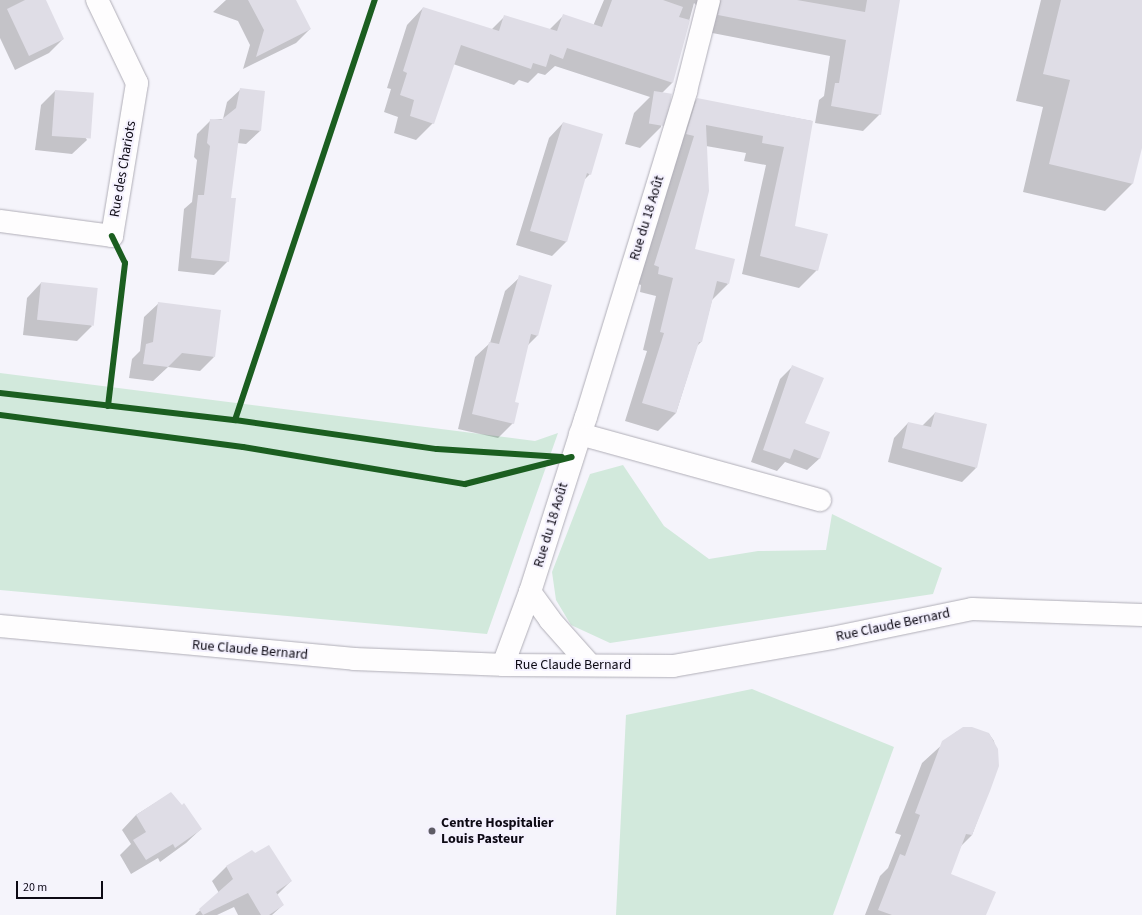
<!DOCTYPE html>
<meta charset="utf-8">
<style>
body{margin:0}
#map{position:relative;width:1142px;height:915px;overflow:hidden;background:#f5f4fb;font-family:"Source Sans 3",sans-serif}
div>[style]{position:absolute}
.green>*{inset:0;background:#d2e9dc}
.shadow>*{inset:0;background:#0003}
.building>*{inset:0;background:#dfdde6;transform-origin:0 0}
.roads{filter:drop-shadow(0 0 1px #b0aeb7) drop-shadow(0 0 1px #b0aeb7)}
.minor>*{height:22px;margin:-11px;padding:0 11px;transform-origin:11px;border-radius:11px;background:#fefdfe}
.tertiary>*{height:22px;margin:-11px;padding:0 11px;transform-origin:11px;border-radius:11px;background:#fefdfe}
.cycleway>*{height:6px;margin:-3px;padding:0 3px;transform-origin:3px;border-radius:3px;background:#1b5e20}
.dots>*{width:11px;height:11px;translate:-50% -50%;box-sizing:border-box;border:2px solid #f4f1fe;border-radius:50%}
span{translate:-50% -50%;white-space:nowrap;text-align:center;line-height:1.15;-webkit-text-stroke:4px #f4f1fe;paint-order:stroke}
.street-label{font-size:14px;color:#0d0a14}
.poi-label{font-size:14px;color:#0d0a14;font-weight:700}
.left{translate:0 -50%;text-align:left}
.scale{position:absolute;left:16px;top:881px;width:87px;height:18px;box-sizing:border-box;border:2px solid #0d0a14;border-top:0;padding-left:5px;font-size:12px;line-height:14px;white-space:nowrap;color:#0d0a14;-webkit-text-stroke:3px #f4f1fe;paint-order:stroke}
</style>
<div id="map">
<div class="green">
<i style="clip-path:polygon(0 373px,535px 441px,558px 433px,487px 634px,0 590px)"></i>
<i style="clip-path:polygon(623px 465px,664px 526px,709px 559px,758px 551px,826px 550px,832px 514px,942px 568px,933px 594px,610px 643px,571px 625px,556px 600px,552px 572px,590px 474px)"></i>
<i style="clip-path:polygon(752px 689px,894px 747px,833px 915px,616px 915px,626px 715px)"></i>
</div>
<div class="shadow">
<i style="clip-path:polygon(0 0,45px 0,63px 39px,49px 53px,15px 70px,0 38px)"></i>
<i style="clip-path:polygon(226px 0,295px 0,310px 29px,296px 43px,243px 69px,250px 45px,238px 21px,213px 12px)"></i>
<i style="clip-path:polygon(604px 0,899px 0,880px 114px,863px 131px,815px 123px,819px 100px,824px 96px,830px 56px,702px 31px,705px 14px,694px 3px,672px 83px,662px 93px,661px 127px,640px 148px,625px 144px,634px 113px,650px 97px,555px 66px,545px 75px,538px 73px,528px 83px,519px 80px,514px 85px,453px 64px,433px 123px,416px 140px,394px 133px,398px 117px,384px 112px,391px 89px,387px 88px,407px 25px,423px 8px,491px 30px,505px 16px,549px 30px,563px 16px,593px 26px)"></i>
<i style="clip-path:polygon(1041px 0,1142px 0,1142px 144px,1132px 184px,1105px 211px,1023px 192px,1043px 107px,1016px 101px)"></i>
<i style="clip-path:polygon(241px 89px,260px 131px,246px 144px,237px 143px,230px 199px,228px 261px,214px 275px,178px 271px,184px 209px,192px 202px,197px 160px,194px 157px,197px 134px,211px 120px,223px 119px,227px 102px)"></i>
<i style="clip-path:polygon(55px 91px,87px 140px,72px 154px,35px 150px,41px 105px)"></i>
<i style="clip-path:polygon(697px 99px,812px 121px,793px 227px,817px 270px,799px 288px,742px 274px,766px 165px,744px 161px,746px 153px,706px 146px,694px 249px,728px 284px,712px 300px,701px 342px,697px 346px,676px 413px,658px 431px,625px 421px,647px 351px,643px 350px,656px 296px,640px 292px,641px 285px,636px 283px,679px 117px)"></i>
<i style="clip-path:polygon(563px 123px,590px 174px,584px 180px,566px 242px,552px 256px,516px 245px,549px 138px)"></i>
<i style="clip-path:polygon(520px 277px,551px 286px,537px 336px,527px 346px,514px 403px,513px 423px,498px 438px,458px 429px,475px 357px,490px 343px,505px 291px)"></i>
<i style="clip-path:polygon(41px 283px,92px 326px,77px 341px,23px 335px,27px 298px)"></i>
<i style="clip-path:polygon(159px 303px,214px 357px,200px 371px,168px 367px,153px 381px,129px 378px,132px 359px,140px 351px,144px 317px)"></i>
<i style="clip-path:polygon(792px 367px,804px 423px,820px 458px,807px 470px,785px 462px,777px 471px,751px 462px,780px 379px)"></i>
<i style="clip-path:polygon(935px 413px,976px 468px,962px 482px,888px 462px,894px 438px,908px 423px,922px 426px)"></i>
<i style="clip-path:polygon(972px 728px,989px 734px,994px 741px,998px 766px,972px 835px,961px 846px,949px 874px,985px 915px,865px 915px,880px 876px,888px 868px,901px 835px,895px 833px,922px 763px,956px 732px)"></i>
<i style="clip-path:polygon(171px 793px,201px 829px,186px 843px,160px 862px,158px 858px,131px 874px,120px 855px,131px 844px,122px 830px,136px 815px)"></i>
<i style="clip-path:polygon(252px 851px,291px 881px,277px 895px,283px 905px,272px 915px,238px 915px,234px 907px,217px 915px,195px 915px,219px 893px,212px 881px,226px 867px)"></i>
</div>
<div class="building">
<i style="clip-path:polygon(25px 0,46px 0,64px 39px,29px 56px,7px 9px)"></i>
<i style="clip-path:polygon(248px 0,296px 0,311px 29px,256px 57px,264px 30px)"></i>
<i style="clip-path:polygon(612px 0,663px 0,683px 7px,679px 17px,690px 20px,673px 83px,567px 48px,563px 59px,550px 54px,546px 67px,533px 63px,531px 69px,461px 45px,434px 124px,410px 116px,414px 100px,400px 95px,407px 73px,403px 71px,423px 7px,499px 31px,504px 15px,557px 31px,563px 14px,602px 27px)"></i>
<i style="clip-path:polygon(721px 0,797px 0,865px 12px,867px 0,900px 0,881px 115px,831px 106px,835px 83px,839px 83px,846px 40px,718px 15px)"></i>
<i style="clip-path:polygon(1061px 0,1142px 0,1142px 148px,1133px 184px,1049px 164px,1070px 80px,1043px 74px)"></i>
<i style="clip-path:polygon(240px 88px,265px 91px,261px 131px,240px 129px,231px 198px,236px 198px,229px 262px,191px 258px,198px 195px,204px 195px,210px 146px,207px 143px,210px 119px,221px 120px,236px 108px)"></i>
<i style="left:55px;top:90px;width:39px;height:46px;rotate:4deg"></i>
<i style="left:654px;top:91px;width:18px;height:33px;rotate:9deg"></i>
<i style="clip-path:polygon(697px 98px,813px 121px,795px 226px,828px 234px,818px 271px,760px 256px,784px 147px,762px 143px,763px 136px,706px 125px,709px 191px,695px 249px,735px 259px,729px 284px,717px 281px,702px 342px,699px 342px,676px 413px,642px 403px,664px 333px,660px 332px,673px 278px,658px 274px,659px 267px,654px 265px,694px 136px,686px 134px)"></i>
<i style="clip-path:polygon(563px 122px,603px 134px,591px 175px,587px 173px,567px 242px,530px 231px)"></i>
<i style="clip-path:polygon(519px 275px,552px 285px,538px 336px,531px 334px,515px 402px,519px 403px,514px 424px,472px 414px,489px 342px,499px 344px)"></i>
<i style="left:41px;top:282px;width:57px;height:38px;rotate:6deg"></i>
<i style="clip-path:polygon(158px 302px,221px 310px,215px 357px,182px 353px,168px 367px,143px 364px,146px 344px,153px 342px)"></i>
<i style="clip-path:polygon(792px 365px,824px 378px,805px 423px,830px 432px,820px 459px,794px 449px,790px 459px,763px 450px)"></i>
<i style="clip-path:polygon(935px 412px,987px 424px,977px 468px,902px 448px,908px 422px,931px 427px)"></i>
<i style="clip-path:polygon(963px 727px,972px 727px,989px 733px,998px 749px,999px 766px,990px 791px,972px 835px,966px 834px,951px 874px,996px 892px,986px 915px,892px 915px,878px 910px,900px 854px,905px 856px,920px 815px,915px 813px,942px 741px)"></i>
<i style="clip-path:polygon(171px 792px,182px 805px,184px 803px,202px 829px,175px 848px,173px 844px,146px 860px,133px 840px,146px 832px,136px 815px)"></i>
<i style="clip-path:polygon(269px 845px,292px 881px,276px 892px,284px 905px,269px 915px,261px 915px,248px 893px,203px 915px,199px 909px,233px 879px,226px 866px,252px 850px,255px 853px)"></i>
</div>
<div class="roads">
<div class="minor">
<i style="left:0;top:221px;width:113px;rotate:7.6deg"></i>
<i style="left:112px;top:236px;width:155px;rotate:-80.7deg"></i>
<i style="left:137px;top:83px;width:92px;rotate:-115.7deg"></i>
<i style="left:580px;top:434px;width:249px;rotate:15.4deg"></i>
</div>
<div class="tertiary">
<i style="left:530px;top:592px;width:34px;rotate:54deg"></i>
<i style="left:550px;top:620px;width:60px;rotate:48.4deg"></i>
<i style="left:0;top:626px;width:356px;rotate:5.3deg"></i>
<i style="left:354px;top:659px;width:149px;rotate:2.3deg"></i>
<i style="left:503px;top:665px;width:170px;rotate:0.3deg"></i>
<i style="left:673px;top:666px;width:161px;rotate:-10deg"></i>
<i style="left:832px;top:638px;width:143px;rotate:-11.7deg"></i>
<i style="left:972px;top:609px;width:170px;rotate:2deg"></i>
<i style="left:503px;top:665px;width:78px;rotate:-69.7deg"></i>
<i style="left:530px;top:592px;width:184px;rotate:-72.3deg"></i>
<i style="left:586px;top:417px;width:341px;rotate:-72.9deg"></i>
<i style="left:686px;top:91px;width:94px;rotate:-75.8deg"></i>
</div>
</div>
<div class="cycleway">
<i style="left:0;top:393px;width:237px;rotate:6.6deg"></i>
<i style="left:235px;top:420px;width:204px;rotate:8.2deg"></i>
<i style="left:437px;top:449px;width:125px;rotate:3.7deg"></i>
<i style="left:108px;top:406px;width:144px;rotate:-83.2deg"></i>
<i style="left:125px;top:263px;width:30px;rotate:-116deg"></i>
<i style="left:0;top:415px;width:245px;rotate:7.5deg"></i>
<i style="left:243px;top:447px;width:225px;rotate:9.5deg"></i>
<i style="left:465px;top:484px;width:110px;rotate:-14.2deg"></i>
<i style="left:235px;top:420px;width:443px;rotate:-71.6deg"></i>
</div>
<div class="dots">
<i style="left:432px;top:831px;background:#5e5c65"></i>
</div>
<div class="street-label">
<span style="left:123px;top:169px;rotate:-80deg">Rue des Chariots</span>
<span style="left:647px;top:218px;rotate:-73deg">Rue du 18 Août</span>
<span style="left:551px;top:525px;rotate:-73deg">Rue du 18 Août</span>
<span style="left:893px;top:625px;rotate:-12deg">Rue Claude Bernard</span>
<span style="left:250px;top:650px;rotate:5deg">Rue Claude Bernard</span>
<span style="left:573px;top:665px">Rue Claude Bernard</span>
</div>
<div class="poi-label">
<span class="left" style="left:441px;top:831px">Centre Hospitalier<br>Louis Pasteur</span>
</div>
<div class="scale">20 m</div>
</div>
